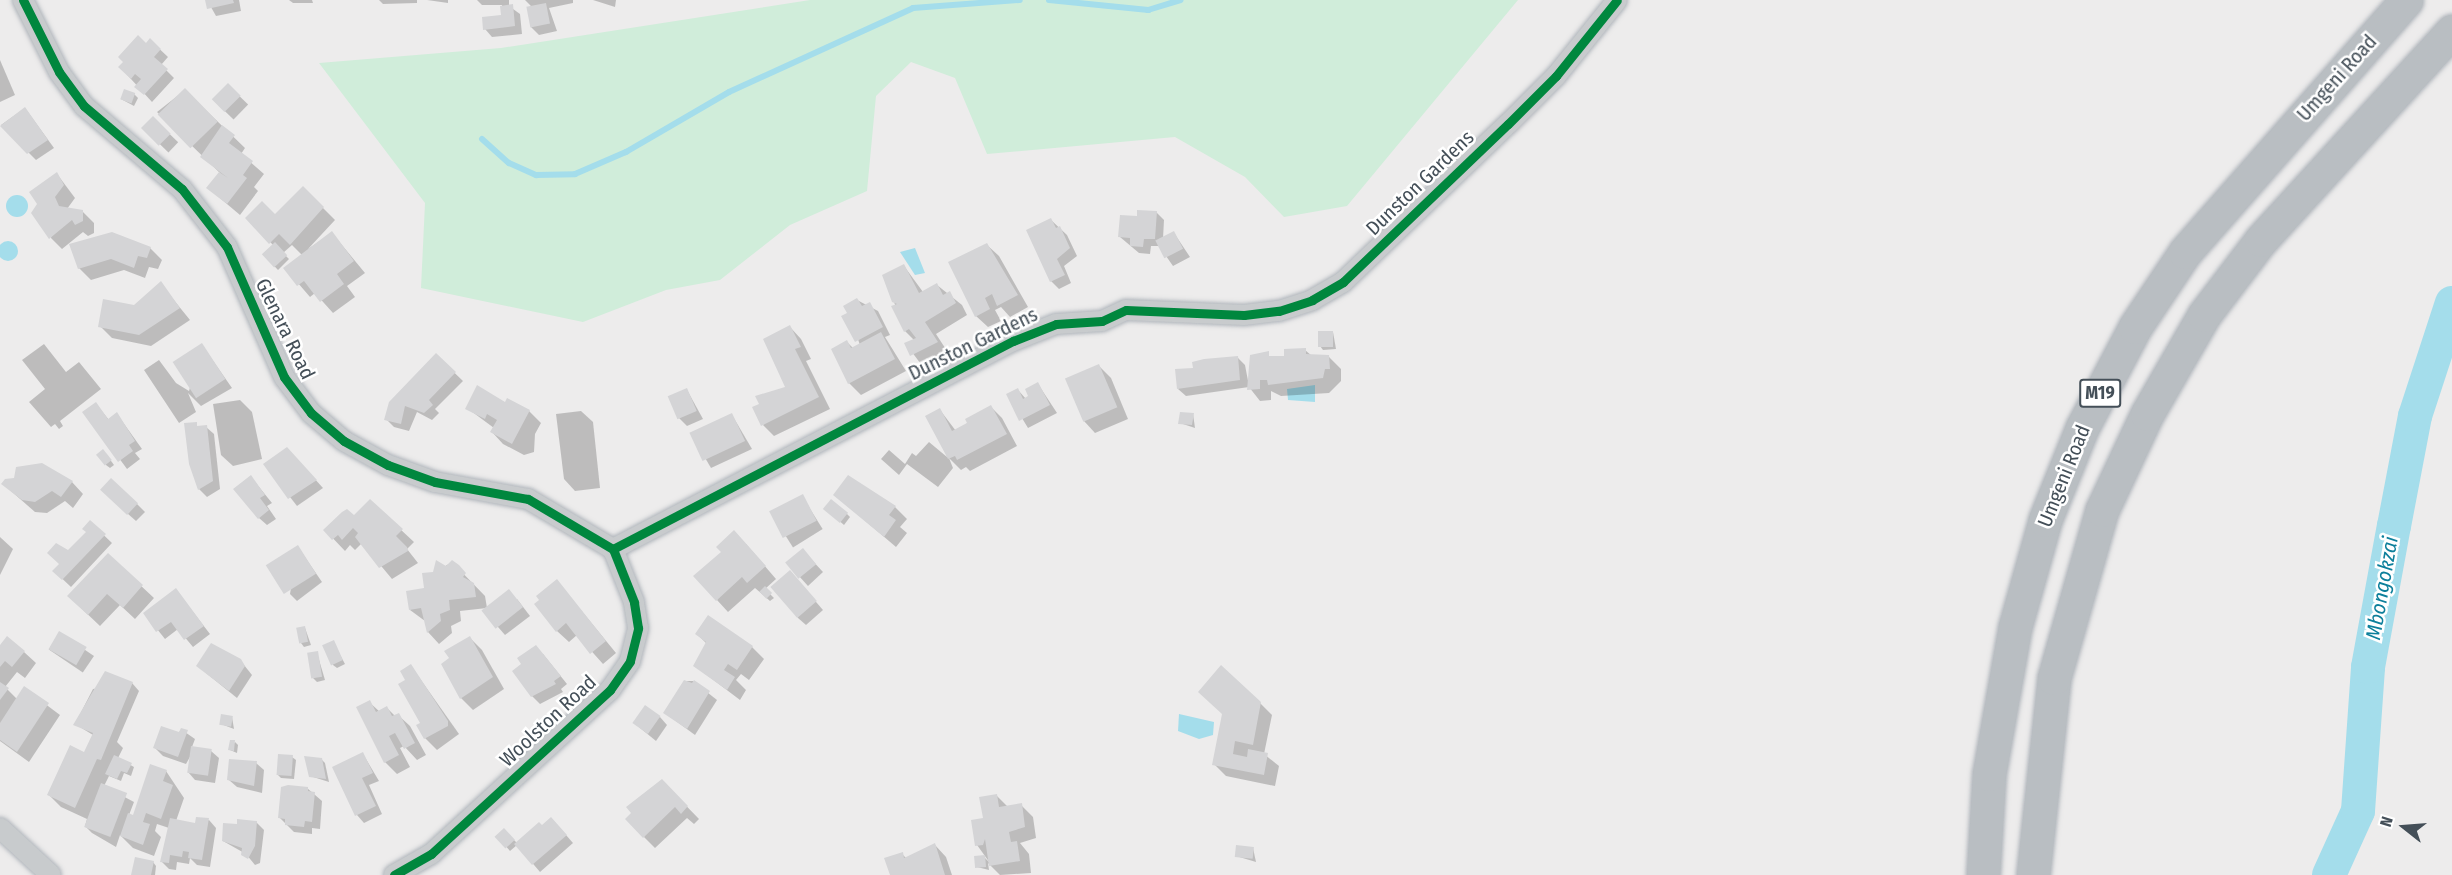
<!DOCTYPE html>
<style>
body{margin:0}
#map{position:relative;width:2452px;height:875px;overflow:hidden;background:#edecec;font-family:"Fira Sans Condensed",sans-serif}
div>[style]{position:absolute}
.green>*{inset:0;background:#d0edda}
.water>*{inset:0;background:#a4ddeb}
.round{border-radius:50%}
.shadow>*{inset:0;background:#0003;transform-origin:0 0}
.stream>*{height:6px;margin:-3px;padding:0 3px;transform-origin:3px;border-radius:3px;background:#a4ddeb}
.river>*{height:34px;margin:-17px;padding:0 17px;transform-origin:17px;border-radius:17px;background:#a4ddeb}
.building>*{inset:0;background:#d4d4d6;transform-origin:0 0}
.roads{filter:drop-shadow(0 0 2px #b1b6bc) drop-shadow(0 0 2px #b1b6bc)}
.street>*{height:20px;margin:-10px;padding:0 10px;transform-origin:10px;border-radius:10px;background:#c8cbcd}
.highway>*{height:33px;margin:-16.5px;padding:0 16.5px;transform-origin:16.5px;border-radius:16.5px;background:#b9bec2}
.cycleway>*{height:9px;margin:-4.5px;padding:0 4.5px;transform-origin:4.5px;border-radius:4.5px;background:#00873e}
span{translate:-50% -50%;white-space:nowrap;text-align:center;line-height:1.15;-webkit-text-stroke:5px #fff;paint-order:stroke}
.shield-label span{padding:2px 4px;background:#fff;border:2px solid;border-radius:4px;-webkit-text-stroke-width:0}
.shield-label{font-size:18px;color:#444f58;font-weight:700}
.street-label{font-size:20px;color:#444f58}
.water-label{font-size:21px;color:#0d7f9b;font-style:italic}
.north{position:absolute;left:2374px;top:797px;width:60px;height:60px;-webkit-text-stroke:4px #fff;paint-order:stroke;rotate:287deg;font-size:16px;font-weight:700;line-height:24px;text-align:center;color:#444f58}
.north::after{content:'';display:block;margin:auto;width:21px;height:27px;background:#444f58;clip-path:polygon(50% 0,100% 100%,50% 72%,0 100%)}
</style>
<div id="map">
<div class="green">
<i style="clip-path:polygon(810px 0,1518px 0,1347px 206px,1284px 217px,1245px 177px,1175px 137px,987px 154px,955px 78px,911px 62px,876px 96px,867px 191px,790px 225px,720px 280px,666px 290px,583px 322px,421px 288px,425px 203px,319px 63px,501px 48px)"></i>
</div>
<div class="water">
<i class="round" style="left:6px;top:195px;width:22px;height:22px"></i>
<i class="round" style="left:-2px;top:241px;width:20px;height:20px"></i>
<i style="clip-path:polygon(915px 248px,925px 273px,915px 275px,900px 252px)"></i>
<i style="clip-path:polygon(1315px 385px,1315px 402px,1288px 400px,1287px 389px)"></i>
<i style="clip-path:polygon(1179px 714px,1214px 722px,1213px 735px,1199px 739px,1178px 731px)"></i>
</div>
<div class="shadow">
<i style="clip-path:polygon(207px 0,239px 0,241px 11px,216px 16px)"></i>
<i style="clip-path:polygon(289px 0,312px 0,313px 3px,293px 3px)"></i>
<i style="clip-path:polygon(379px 0,417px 0,417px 3px,383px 4px)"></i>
<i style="clip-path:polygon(427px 0,448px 0,448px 3px)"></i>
<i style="clip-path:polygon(477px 0,509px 0,509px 6px,520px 14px,522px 34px,492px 37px,485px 29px,503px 16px,502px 5px,482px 5px)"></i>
<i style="clip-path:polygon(525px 0,573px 0,573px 3px,549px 8px,557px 31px,539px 35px,531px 27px,532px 7px)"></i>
<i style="clip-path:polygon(593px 0,616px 0,615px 7px)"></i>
<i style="clip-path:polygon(150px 40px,168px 57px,161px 65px,174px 78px,152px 102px,120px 67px)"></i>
<i style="clip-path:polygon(0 60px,15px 95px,0 102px)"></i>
<i style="left:228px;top:85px;width:28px;height:21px;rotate:44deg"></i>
<i style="clip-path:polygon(185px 90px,245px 148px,241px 154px,264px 174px,254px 187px,258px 191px,240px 215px,208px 188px,220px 173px,157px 112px)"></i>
<i style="clip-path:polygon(134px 94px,138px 98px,134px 106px,121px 99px)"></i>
<i style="clip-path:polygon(25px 108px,54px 148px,36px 160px,1px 125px)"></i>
<i style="left:153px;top:118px;width:35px;height:14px;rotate:44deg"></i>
<i style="clip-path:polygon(57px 174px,75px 198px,67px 209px,82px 211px,94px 223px,94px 233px,88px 236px,83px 232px,62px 249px,51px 238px)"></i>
<i style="clip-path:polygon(303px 188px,335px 220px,308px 249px,332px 233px,365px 273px,347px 286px,355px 297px,333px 313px,315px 293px,310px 297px,285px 268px,302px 255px,292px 245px,283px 253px,289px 259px,278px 270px,263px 254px,273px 245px,247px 218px,275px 216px)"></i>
<i style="clip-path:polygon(1156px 212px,1164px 220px,1163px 239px,1174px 233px,1190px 257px,1173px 266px,1159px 246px,1151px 246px,1150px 254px,1139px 253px,1120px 237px,1138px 217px)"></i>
<i style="clip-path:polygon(1051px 220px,1067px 235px,1077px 256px,1064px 266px,1071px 283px,1059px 289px,1051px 281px)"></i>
<i style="clip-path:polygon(71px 245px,150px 248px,162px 260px,158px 269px,149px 267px,145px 278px,124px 270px,91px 280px,79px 268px)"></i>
<i style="clip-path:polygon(987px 245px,999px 256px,1028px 307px,1010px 317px,1001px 307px,995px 310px,1001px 321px,988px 327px,976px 316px)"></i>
<i style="clip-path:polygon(904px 266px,923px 292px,937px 285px,962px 305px,967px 315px,936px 334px,949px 354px,923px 367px,906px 344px,914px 340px,905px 331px,894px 302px)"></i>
<i style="clip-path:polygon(160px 283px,190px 320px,151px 346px,112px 338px,100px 326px,135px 306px)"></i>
<i style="clip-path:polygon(857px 300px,878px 311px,890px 335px,885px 337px,906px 371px,861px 395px,849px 383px,847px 342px,853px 348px,860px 345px,849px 314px)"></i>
<i style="clip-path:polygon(790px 327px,801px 339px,811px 359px,806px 361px,830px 409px,774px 436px,763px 425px,788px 388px)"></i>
<i style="clip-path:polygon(1333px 332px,1336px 349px,1323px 350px,1320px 346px)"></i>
<i style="clip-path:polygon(44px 344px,66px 372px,79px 362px,101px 389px,60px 421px,63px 426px,59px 429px,55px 424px,51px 427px,29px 402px,45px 389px,22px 360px)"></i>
<i style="clip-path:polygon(202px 345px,232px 388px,201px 406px,188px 393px,196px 412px,179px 423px,144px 370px,159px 360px,176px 383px,189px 391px)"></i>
<i style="clip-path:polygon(1305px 350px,1312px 356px,1329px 357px,1341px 369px,1341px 381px,1329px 393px,1281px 396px,1271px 391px,1271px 400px,1260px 401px,1249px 387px,1186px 396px,1178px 389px,1195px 369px,1238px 358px,1245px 365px,1249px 386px,1251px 356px,1286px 357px)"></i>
<i style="clip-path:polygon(436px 355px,463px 381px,435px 409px,439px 413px,432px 420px,417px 412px,409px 431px,394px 427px,386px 419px)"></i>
<i style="clip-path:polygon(1099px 366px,1111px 378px,1128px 419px,1095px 433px,1084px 421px)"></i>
<i style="clip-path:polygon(1038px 384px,1057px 413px,1028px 428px,1008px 395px,1018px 390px,1026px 399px)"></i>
<i style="clip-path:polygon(687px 390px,703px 419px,687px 426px,679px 418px)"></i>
<i style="clip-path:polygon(240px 400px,252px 412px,262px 459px,233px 466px,221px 455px,213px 404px)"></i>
<i style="clip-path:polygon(96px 404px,109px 420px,117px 414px,142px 449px,135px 453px,140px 459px,127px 469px,85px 412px)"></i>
<i style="clip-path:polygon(505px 404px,529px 411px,541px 423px,535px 434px,534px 452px,524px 455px,503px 444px,492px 432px,494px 428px,467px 408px)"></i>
<i style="clip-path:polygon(991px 407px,1002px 418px,1017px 446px,970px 471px,966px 467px,961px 470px,949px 458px,953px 468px,938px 487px,907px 464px,899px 475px,881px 459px,889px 450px,905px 464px,912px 453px,916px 456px,929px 442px,947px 457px,940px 410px,956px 431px)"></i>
<i style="clip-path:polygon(581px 411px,593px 422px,600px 488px,575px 491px,564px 479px,556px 414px)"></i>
<i style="clip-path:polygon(1193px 414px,1195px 428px,1180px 423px)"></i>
<i style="clip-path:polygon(732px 415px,752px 449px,711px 468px,691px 434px)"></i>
<i style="clip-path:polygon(186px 425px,206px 427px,214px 434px,220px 489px,207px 497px,199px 489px)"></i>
<i style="clip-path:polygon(106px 454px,114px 465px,110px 468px,106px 465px)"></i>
<i style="clip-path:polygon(295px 457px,323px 488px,297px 506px,265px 465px)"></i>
<i style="clip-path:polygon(251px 477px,272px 503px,267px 506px,276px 519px,267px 525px,259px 518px)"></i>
<i style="clip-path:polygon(72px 482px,83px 494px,73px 508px,65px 501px,47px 513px,35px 512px,3px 484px)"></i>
<i style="clip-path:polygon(835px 495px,895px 507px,907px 519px,900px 527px,907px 533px,896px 547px)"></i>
<i style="left:802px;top:496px;width:39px;height:35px;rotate:58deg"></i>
<i style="clip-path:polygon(110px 498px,137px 504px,145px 512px,136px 521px)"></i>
<i style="clip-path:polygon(370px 501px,414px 542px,407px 549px,418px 563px,392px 579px,362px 543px,355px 550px,350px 545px,345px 551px,325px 530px,354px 517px)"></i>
<i style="clip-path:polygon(829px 512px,847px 514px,850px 517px,844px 525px)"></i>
<i style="clip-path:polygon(90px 522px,112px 543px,71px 587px,54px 571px,88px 532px)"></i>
<i style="clip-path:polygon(0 537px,13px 549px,0 575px)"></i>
<i style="clip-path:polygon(746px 544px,776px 579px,765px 589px,774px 598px,770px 601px,755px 588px,728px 612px,717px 600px)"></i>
<i style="clip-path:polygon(298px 547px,322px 582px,297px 601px,290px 594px)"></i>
<i style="clip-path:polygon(108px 555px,154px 598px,135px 619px,120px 605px,100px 626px,81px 608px)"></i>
<i style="clip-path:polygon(810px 558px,823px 572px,808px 586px,788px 564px)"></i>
<i style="clip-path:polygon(452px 562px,485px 596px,487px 608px,460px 611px,461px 621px,451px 626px,452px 633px,439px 644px,428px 632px,425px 621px,410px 610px,434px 573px)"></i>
<i style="clip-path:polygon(797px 580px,823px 610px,806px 625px,798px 618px)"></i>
<i style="clip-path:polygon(557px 581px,616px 653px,603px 664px,577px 635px,569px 642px,557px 631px)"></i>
<i style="clip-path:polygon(176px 590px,210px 634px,193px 647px,178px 629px,165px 639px,145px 614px)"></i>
<i style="clip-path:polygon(517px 599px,530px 616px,505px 635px,484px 611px)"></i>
<i style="clip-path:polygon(305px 628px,311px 645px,304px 647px,301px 643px)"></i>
<i style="left:60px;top:633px;width:41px;height:20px;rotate:34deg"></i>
<i style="clip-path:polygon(697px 634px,752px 647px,764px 659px,749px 680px,741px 674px,736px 680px,746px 690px,740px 700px,695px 666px,707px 644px)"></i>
<i style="clip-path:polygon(470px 638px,482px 650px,504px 689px,473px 710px,461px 698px)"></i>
<i style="clip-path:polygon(333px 642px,345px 664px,337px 668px,333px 665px)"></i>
<i style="clip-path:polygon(0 647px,24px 652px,36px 663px,25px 678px,17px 672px,5px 687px,17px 699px,24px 688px,60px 715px,29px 762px,0 741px)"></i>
<i style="clip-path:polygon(317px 653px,325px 680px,317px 682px,313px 678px)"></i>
<i style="clip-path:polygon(543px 654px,567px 684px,561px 689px,563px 692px,540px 704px,532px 696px,524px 664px)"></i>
<i style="clip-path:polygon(240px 660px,252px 675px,237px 698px,206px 673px)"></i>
<i style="clip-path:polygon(411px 666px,459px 734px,437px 750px,425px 738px,408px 681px)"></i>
<i style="clip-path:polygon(685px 681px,693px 681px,717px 700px,695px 735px,665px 713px)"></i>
<i style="clip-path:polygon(132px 683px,139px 691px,117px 742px,123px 748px,118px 758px,134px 767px,131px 776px,124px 773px,121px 781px,109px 776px,104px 786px,134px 802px,129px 815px,134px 817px,166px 771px,184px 798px,176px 821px,196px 825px,209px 820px,216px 828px,210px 867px,197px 865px,190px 858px,189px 864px,177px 862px,176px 870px,169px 869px,161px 861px,169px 828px,157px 824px,155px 831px,161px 837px,154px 856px,133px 848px,120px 835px,116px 847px,92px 833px,85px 826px,87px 819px,61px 807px,49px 795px,85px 754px,93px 735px,75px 724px,93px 689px)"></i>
<i style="clip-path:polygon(369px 702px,380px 712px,387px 708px,395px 716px,398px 715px,410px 726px,426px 755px,417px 760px,404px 746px,400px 748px,410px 767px,397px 774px,385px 762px)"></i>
<i style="clip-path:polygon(1260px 703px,1272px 715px,1264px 754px,1279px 766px,1275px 786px,1226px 776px,1214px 764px)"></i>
<i style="clip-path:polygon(232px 717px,234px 729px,221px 724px)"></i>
<i style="clip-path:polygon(660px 717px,667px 725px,656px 741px,634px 723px)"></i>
<i style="clip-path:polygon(182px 730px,195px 739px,192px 747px,211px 751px,219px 758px,215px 783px,195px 780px,188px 772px,191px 755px,186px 764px,163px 756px,155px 748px)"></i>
<i style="clip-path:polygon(235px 742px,238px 745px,237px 753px,230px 750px)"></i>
<i style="clip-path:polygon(363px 754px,379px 781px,369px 785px,382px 814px,364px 823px,357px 815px)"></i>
<i style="clip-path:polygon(292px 757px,296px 760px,294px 779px,281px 778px,278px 775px)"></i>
<i style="clip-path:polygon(321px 759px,325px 763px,329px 782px,310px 776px)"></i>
<i style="clip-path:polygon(256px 763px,264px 770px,262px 793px,237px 787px,229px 780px)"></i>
<i style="clip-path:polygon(662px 781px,699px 819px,694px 824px,687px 818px,655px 848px,644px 837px)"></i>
<i style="clip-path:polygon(307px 788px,322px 801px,320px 829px,312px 828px,312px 834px,294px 832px,280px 818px)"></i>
<i style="clip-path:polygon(996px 795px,1008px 807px,1021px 805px,1033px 817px,1036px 838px,1020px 843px,1029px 854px,1031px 873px,1000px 875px,988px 863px,989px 870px,977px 867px,984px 857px,990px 863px,977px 845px)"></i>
<i style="clip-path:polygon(256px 822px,264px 830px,260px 863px,255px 865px,246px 854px,223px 841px,238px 826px)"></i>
<i style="clip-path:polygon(542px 827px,559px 827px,573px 843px,540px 872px,517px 845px,510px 851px,497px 836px,504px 830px,517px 843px)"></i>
<i style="clip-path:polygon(935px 845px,946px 857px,952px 875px,891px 875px,902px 854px,906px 858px)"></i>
<i style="clip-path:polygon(1253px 848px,1256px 862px,1236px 856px)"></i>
<i style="clip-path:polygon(153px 862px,156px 866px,155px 875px,133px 875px)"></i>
</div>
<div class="stream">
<i style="left:1049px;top:0;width:100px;rotate:5.8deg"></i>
<i style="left:1148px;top:10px;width:34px;rotate:-17deg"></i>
<i style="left:482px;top:139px;width:36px;rotate:42deg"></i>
<i style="left:509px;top:163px;width:30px;rotate:24deg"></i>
<i style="left:536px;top:175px;width:39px;rotate:-1deg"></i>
<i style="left:575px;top:174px;width:56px;rotate:-23.3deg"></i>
<i style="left:626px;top:152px;width:119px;rotate:-30.2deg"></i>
<i style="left:729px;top:92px;width:202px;rotate:-24.5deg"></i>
<i style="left:913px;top:8px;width:107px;rotate:-4.3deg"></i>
</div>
<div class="river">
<i style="left:2329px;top:875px;width:70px;rotate:-65.6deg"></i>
<i style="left:2358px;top:811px;width:144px;rotate:-86deg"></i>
<i style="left:2368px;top:667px;width:143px;rotate:-79.6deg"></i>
<i style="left:2394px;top:526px;width:112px;rotate:-79.2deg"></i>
<i style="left:2415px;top:416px;width:119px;rotate:-71.9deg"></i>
</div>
<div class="building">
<i style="clip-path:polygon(205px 0,233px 0,234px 3px,207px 9px)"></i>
<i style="left:546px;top:3px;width:21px;height:20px;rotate:79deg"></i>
<i style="clip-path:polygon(513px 4px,515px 26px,483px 30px,482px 17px,501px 15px,500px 6px)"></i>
<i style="clip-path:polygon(138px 35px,146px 43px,150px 38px,161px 49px,154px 57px,168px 69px,144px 95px,134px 87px,141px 79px,135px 74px,131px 79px,118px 67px,123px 62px,118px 57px)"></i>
<i style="left:228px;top:83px;width:18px;height:23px;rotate:45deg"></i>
<i style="left:185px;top:88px;width:47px;height:38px;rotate:46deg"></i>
<i style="left:124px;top:89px;width:12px;height:11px;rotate:20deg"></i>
<i style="clip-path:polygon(25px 107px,48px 140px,27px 154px,0 126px)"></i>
<i style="left:153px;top:116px;width:25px;height:17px;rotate:45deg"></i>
<i style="clip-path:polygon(222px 125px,235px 135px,229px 143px,253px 161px,243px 175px,247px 178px,227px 204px,206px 188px,219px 172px,228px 178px,200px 157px)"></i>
<i style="clip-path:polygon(57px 172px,64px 185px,55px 197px,59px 206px,83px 210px,83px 221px,75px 225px,72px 220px,49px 239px,31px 213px,37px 204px,29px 192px)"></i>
<i style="clip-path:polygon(303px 186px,324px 207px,290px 245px,279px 234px,269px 244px,245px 218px,262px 201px,275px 214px)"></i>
<i style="clip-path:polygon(1137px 210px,1157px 211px,1155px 239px,1144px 239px,1143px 247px,1130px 246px,1130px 238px,1118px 237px,1120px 215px,1137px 216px)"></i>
<i style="clip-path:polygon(1051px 218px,1056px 228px,1060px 226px,1070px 248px,1057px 259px,1065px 275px,1050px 282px,1026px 230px)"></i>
<i style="clip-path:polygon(332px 231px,354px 261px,337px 274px,344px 284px,320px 302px,304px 281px,297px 286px,283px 268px)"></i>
<i style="left:1174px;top:231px;width:20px;height:21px;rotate:63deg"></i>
<i style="clip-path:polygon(112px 232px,151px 247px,147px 258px,138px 256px,134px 268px,111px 259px,78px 269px,69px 244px)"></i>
<i style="left:275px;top:242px;width:18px;height:18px;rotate:47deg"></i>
<i style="clip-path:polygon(987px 243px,1018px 295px,997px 306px,992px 294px,985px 298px,990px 309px,975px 317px,948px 262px)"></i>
<i style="clip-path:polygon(904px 264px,919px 293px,937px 283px,943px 295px,950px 291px,956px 303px,925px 322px,938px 342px,910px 356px,904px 343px,916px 338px,909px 329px,904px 332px,891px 306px,897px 304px,892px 302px,882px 275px)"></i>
<i style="clip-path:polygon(161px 281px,180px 308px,139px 335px,98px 327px,103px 299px,134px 305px)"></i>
<i style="clip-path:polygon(857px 298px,862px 306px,870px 302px,883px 327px,855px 342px,841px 316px,847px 313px,843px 306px)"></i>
<i style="clip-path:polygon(790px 325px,801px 347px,795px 349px,819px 397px,761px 426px,752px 407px,759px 404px,755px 396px,785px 387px,763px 339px)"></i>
<i style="left:1318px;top:331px;width:15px;height:16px"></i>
<i style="clip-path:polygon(881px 332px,895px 359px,848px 384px,831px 349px,847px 340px,851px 348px)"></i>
<i style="left:202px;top:343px;width:43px;height:35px;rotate:57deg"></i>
<i style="clip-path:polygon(1306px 348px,1306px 354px,1329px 355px,1330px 369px,1325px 369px,1323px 378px,1268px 385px,1267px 380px,1260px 380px,1260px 389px,1247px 390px,1250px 355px,1269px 351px,1269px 356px,1284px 356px,1284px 349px)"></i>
<i style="clip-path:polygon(436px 353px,456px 372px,429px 400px,433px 405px,424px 413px,405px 406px,401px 424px,384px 420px,389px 402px)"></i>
<i style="clip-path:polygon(1238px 356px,1240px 380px,1177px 389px,1175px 369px,1193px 368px,1192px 362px,1204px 359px)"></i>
<i style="left:1099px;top:364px;width:47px;height:37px;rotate:67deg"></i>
<i style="clip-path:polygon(1038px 382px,1050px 405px,1019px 421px,1006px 394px,1018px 388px,1023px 399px,1028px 396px,1025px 389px)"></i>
<i style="clip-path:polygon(477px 385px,505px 402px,507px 398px,530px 410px,512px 444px,490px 432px,497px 420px,487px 414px,485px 419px,465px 409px)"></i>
<i style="left:687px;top:388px;width:25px;height:21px;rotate:67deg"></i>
<i style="clip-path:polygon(96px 402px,108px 419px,117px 412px,135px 441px,129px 445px,133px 451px,118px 462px,82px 412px)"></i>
<i style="clip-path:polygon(991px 405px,1007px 434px,957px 460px,955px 456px,948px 459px,925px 416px,940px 408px,952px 431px,967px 423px,965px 419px)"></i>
<i style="clip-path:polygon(1180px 412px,1194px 413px,1192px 425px,1178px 424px)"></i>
<i style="left:732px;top:413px;width:31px;height:47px;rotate:65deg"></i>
<i style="clip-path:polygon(197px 422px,197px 426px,207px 425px,213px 481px,198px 490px,189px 464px,184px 423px)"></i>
<i style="clip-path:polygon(287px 447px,317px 480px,288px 499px,263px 464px)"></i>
<i style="left:103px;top:449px;width:14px;height:9px;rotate:51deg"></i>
<i style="clip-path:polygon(42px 463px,73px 481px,61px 497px,52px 491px,35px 502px,22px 500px,1px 484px,5px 479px,14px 478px,16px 467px)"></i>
<i style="clip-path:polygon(251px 475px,265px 495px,260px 498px,269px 510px,258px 519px,233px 489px)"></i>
<i style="clip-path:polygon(848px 475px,896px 506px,889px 515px,896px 520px,884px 537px,833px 495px)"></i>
<i style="left:111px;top:478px;width:37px;height:16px;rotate:43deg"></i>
<i style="left:803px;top:494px;width:30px;height:38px;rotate:63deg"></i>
<i style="clip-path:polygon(370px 499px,403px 529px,396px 536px,407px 547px,408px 551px,379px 568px,355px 537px,358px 533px,353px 528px,342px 540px,338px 535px,332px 540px,323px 530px,342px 512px,347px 509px,354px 515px)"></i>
<i style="left:831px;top:499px;width:22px;height:13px;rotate:39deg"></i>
<i style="clip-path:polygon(90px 520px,106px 534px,62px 580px,52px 571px,59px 564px,47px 553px,56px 543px,68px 550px,86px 532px,82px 529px)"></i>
<i style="clip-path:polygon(734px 530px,766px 566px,747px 583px,742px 577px,716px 601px,693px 576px,721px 552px,716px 547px)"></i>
<i style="left:298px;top:545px;width:34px;height:38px;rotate:58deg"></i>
<i style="left:803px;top:548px;width:21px;height:23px;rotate:51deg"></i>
<i style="clip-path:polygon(108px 553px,143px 585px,123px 608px,107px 594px,88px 615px,67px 596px)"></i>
<i style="clip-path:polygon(436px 560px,446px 566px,452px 560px,459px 565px,466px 573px,463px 577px,474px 583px,476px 597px,449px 600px,450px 610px,440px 614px,441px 621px,427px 633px,421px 608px,409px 610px,406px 591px,424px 588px,422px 573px,433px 572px)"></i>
<i style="left:790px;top:570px;width:41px;height:26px;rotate:49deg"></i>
<i style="clip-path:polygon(557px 579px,606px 641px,590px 654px,566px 623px,556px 632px,534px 604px,539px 600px,536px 596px)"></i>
<i style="left:765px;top:586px;width:10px;height:8px;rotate:45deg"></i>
<i style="clip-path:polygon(176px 588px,204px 626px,184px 640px,171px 622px,156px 632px,143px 613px)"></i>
<i style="left:509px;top:589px;width:23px;height:35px;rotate:52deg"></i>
<i style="clip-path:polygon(708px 615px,753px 646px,737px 670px,728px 664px,724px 670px,735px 677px,727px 690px,693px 666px,706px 642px,695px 634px)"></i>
<i style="left:305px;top:626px;width:16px;height:9px;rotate:79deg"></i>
<i style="left:59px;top:631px;width:32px;height:21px;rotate:30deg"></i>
<i style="clip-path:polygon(7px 636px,25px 651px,12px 667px,5px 661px,0 667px,0 645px)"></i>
<i style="clip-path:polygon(470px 636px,493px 677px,460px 699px,441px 664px,449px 658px,444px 651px)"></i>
<i style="left:334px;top:640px;width:22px;height:13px;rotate:66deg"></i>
<i style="clip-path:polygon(211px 643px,241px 659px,245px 666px,229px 691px,196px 666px)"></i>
<i style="clip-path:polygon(536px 645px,561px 676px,554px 681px,556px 684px,531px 697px,512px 671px,521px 664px,517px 658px)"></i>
<i style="left:318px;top:651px;width:26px;height:11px;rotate:81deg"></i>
<i style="clip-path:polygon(411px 664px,448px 721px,448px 726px,424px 739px,416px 725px,420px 723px,398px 684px,405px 680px,400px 671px)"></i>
<i style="clip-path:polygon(1221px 665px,1261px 702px,1253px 745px,1235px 741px,1233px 754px,1247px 757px,1248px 749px,1268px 753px,1264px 775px,1212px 765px,1222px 714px,1198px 692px)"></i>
<i style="clip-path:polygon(105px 671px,133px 682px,101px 760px,97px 759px,75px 808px,47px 795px,70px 745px,84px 752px,93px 733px,73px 725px)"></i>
<i style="clip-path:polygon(684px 680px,692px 683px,694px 680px,710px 691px,687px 729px,663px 713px)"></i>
<i style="clip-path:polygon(0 682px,9px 688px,0 700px)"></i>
<i style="clip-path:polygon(24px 686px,49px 703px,17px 752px,0 740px,0 723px)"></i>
<i style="clip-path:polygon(370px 700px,376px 712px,387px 706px,392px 716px,399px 713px,415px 743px,404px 749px,395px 733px,389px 736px,399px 755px,384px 763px,356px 707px)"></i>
<i style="left:645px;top:705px;width:19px;height:22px;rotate:35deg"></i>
<i style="left:221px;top:714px;width:12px;height:11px;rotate:9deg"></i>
<i style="clip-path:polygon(161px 726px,179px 732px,181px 728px,188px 730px,178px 757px,153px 748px)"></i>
<i style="clip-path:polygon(230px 740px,235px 740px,234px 751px,228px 750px)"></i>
<i style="left:191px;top:746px;width:21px;height:27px;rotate:8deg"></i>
<i style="clip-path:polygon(363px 752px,373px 773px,362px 778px,376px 806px,355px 816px,332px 767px)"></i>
<i style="left:278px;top:754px;width:15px;height:21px;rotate:4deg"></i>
<i style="clip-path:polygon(114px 755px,132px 763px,127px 773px,121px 771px,117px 779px,105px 774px)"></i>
<i style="clip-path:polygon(304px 756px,322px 758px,326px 779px,309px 777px)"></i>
<i style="clip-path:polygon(229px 759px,257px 761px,254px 786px,227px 780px)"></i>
<i style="clip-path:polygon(150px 764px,167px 770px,163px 781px,173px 785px,161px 819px,146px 813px,143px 822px,150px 824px,143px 845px,120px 836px,128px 813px,133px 815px)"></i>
<i style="clip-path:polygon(662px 779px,688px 806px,681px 814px,675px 807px,643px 838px,625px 819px,631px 813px,626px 807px)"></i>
<i style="left:101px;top:783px;width:28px;height:47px;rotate:21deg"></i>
<i style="clip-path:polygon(288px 785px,308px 787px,308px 791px,315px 792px,312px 822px,305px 821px,304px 827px,285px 825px,285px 819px,278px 818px,281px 787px)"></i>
<i style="clip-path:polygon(997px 794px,999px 807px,1022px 803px,1025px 827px,1009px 832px,1011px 842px,1017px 841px,1020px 861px,989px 866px,985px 839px,983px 845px,975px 846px,971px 820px,983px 818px,979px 797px)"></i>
<i style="clip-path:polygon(196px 817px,209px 818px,202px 860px,188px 858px,189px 852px,183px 851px,182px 857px,170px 855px,169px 863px,160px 862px,170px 818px,195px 823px)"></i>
<i style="clip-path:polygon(551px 817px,567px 835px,532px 865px,514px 844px,539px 822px,542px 825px)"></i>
<i style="clip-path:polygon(237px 819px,257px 821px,255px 846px,248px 859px,241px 855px,242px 848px,222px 841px,223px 823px,237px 824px)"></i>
<i style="left:504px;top:828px;width:16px;height:13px;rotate:47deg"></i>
<i style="clip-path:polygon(935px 843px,945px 875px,890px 875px,884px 858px,903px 852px,904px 858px)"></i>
<i style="left:1236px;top:845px;width:18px;height:12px;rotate:6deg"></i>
<i style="left:985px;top:855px;width:12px;height:11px;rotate:85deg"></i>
<i style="clip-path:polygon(135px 857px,154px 861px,151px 875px,131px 875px)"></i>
</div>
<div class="roads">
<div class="street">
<i style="left:23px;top:0;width:80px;rotate:63.4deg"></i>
<i style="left:59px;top:72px;width:42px;rotate:53.7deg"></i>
<i style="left:84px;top:106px;width:128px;rotate:40.3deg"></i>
<i style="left:182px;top:189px;width:73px;rotate:52.2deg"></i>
<i style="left:227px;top:247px;width:142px;rotate:66.3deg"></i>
<i style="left:284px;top:377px;width:45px;rotate:53.1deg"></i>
<i style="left:311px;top:413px;width:43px;rotate:40.3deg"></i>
<i style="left:344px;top:441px;width:50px;rotate:28.6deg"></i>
<i style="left:388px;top:465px;width:50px;rotate:19.9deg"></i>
<i style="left:435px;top:482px;width:95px;rotate:10.4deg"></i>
<i style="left:528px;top:499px;width:99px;rotate:30.5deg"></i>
<i style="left:613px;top:549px;width:451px;rotate:-27.5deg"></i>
<i style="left:1013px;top:341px;width:46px;rotate:-21.6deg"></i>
<i style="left:1056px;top:324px;width:46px;rotate:-3.7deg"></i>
<i style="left:1102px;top:321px;width:26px;rotate:-25deg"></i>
<i style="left:1126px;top:310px;width:118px;rotate:2.4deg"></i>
<i style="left:1244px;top:315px;width:35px;rotate:-7deg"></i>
<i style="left:1279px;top:311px;width:35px;rotate:-18deg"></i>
<i style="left:1312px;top:300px;width:36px;rotate:-30deg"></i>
<i style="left:1343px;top:282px;width:228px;rotate:-43.8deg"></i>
<i style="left:1508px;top:124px;width:68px;rotate:-45deg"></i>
<i style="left:1556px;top:76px;width:97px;rotate:-51.2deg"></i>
<i style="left:0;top:828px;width:69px;rotate:42.7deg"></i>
<i style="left:394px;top:875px;width:43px;rotate:-29.6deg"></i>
<i style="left:431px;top:854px;width:243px;rotate:-42.5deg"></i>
<i style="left:610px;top:690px;width:35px;rotate:-55deg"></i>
<i style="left:630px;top:661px;width:34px;rotate:-76deg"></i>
<i style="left:638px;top:628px;width:26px;rotate:-99deg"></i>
<i style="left:634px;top:602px;width:57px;rotate:-111.6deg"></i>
</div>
<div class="highway">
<i style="left:1983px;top:875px;width:101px;rotate:-86.6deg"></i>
<i style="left:1989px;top:774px;width:149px;rotate:-80deg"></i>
<i style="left:2015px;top:627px;width:111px;rotate:-74.3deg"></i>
<i style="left:2045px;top:520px;width:99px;rotate:-68.1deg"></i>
<i style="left:2082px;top:428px;width:114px;rotate:-62.3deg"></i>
<i style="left:2135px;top:327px;width:90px;rotate:-56.3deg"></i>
<i style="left:2185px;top:252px;width:335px;rotate:-48.7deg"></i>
<i style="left:2033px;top:875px;width:198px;rotate:-83.9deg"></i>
<i style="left:2054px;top:678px;width:175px;rotate:-74.1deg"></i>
<i style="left:2102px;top:510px;width:106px;rotate:-64.9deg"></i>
<i style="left:2147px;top:414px;width:114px;rotate:-60.1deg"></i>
<i style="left:2204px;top:315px;width:94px;rotate:-52.8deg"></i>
<i style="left:2261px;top:240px;width:283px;rotate:-47.6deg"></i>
</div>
</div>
<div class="cycleway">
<i style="left:23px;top:0;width:80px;rotate:63.4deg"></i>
<i style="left:59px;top:72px;width:42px;rotate:53.7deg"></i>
<i style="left:84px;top:106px;width:128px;rotate:40.3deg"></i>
<i style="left:182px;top:189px;width:73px;rotate:52.2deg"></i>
<i style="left:227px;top:247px;width:142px;rotate:66.3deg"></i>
<i style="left:284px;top:377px;width:45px;rotate:53.1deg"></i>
<i style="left:311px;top:413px;width:43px;rotate:40.3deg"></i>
<i style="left:344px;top:441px;width:50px;rotate:28.6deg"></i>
<i style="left:388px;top:465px;width:50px;rotate:19.9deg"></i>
<i style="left:435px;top:482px;width:95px;rotate:10.4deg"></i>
<i style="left:528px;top:499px;width:99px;rotate:30.5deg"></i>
<i style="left:613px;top:549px;width:451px;rotate:-27.5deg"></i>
<i style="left:1013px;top:341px;width:46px;rotate:-21.6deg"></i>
<i style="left:1056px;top:324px;width:46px;rotate:-3.7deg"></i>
<i style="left:1102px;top:321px;width:26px;rotate:-25deg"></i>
<i style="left:1126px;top:310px;width:118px;rotate:2.4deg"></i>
<i style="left:1244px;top:315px;width:35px;rotate:-7deg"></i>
<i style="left:1279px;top:311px;width:35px;rotate:-18deg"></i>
<i style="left:1312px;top:300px;width:36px;rotate:-30deg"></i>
<i style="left:1343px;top:282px;width:228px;rotate:-43.8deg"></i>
<i style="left:1508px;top:124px;width:68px;rotate:-45deg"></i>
<i style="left:1556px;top:76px;width:97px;rotate:-51.2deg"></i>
<i style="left:394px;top:875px;width:43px;rotate:-29.6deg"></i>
<i style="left:431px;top:854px;width:243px;rotate:-42.5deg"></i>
<i style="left:610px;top:690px;width:35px;rotate:-55deg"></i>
<i style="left:630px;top:661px;width:34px;rotate:-76deg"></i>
<i style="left:638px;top:628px;width:26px;rotate:-99deg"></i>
<i style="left:634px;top:602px;width:57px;rotate:-111.6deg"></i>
</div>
<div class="shield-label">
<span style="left:2100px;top:393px">M19</span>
</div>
<div class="street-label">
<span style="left:2337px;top:78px;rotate:-48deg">Umgeni Road</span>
<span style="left:1420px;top:183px;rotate:-44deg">Dunston Gardens</span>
<span style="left:285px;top:329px;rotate:64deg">Glenara Road</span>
<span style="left:973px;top:344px;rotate:-26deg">Dunston Gardens</span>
<span style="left:2064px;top:476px;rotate:-68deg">Umgeni Road</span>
<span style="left:548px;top:721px;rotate:-43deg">Woolston Road</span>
</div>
<div class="water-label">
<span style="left:2382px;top:588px;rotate:-80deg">Mbongokzai</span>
</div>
<div class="north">N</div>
</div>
